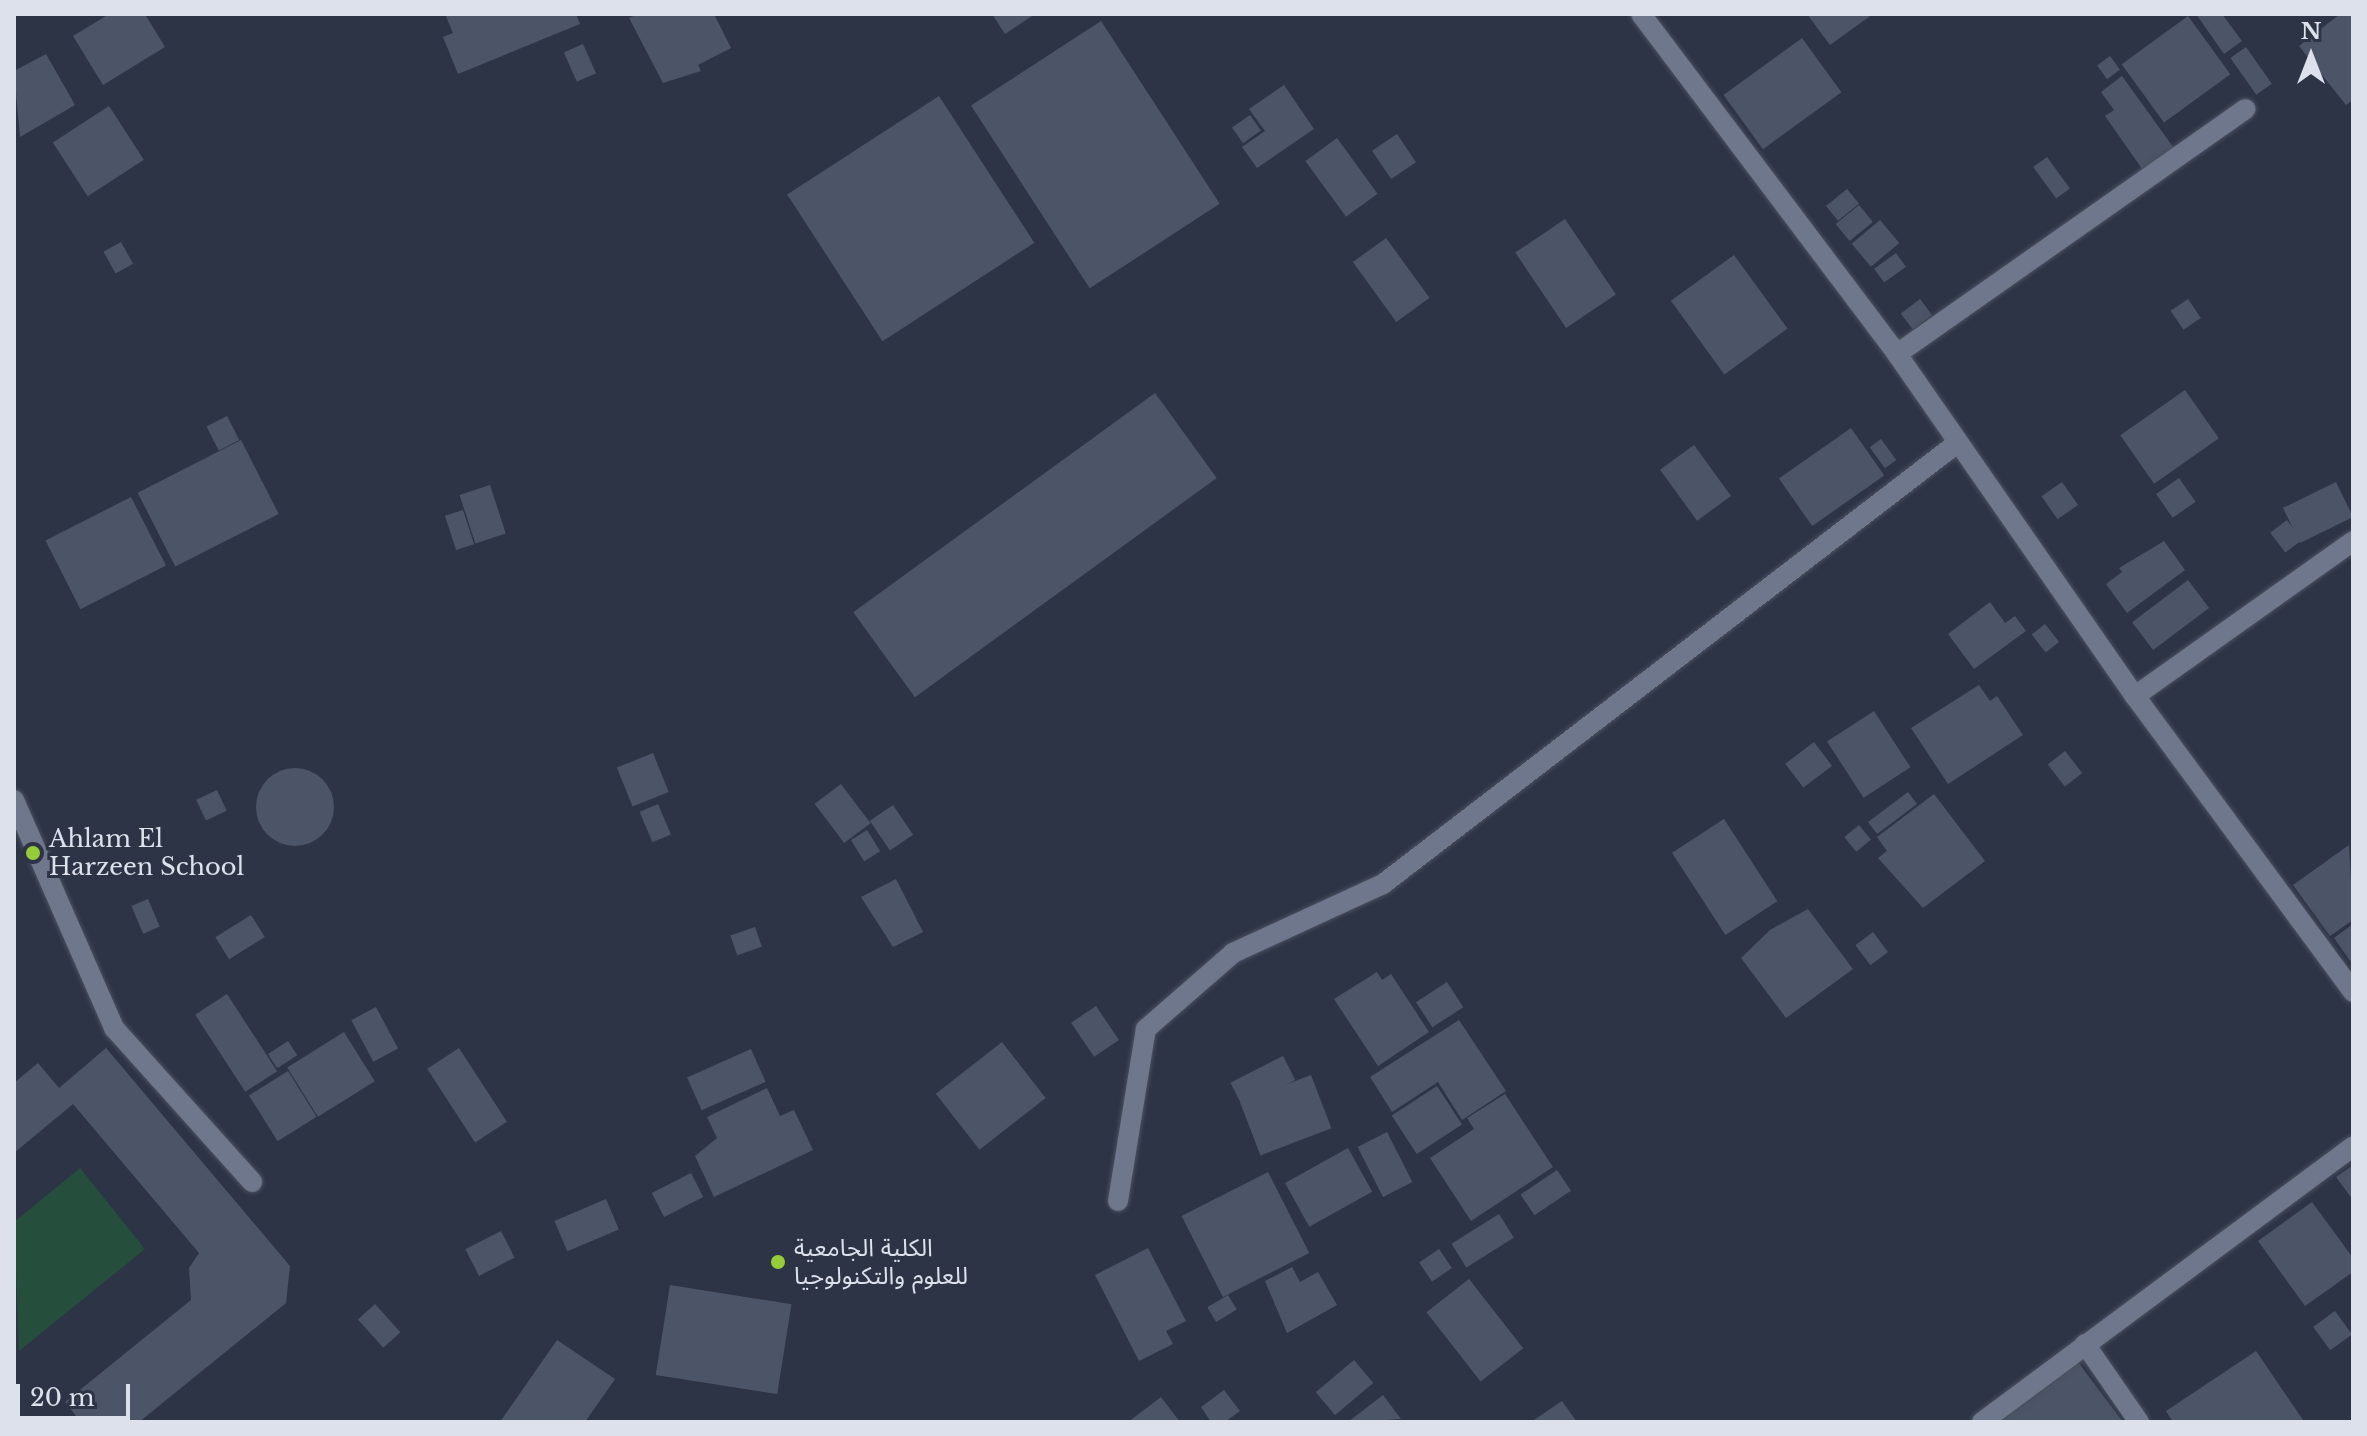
<!DOCTYPE html>
<meta charset="utf-8">
<style>
body{margin:0}
#map{position:relative;width:2367px;height:1436px;overflow:hidden;background:#2d3446;font-family:"Libre Baskerville","Noto Sans Arabic",serif}
div>[style]{position:absolute}
.green>*{inset:0;background:#254e3d}
.building>*{inset:0;background:#4c5567;transform-origin:0 0}
.round{border-radius:50%}
.roads{filter:drop-shadow(0 0 2px #494f5e) drop-shadow(0 0 2px #494f5e)}
.service>*{height:20px;margin:-10px;padding:0 10px;transform-origin:10px;border-radius:10px;background:#6f778c}
.minor>*{height:20px;margin:-10px;padding:0 10px;transform-origin:10px;border-radius:10px;background:#6f778c}
.dots>*{width:22px;height:22px;translate:-50% -50%;box-sizing:border-box;border:4px solid #2d3446;border-radius:50%}
span{translate:-50% -50%;white-space:nowrap;text-align:center;line-height:1.15;-webkit-text-stroke:6px #2d3446;paint-order:stroke}
.poi-label{font-size:24px;color:#dce1ec}
.left{translate:0 -50%;text-align:left}
.frame{position:absolute;inset:0;border:16px solid #dce1ec;pointer-events:none}
.north{position:absolute;left:2271px;top:16px;width:80px;height:80px;-webkit-text-stroke:6px #2d3446;paint-order:stroke;rotate:0deg;font-size:22px;font-weight:700;line-height:32px;text-align:center;color:#dce1ec}
.north::after{content:'';display:block;margin:auto;width:28px;height:36px;background:#dce1ec;clip-path:polygon(50% 0,100% 100%,50% 72%,0 100%)}
.scale{position:absolute;left:16px;top:1384px;width:114px;height:36px;box-sizing:border-box;border:4px solid #dce1ec;border-top:0;padding-left:10px;font-size:24px;line-height:28px;white-space:nowrap;color:#dce1ec;-webkit-text-stroke:6px #2d3446;paint-order:stroke}
</style>
<div id="map">
<div class="green">
<i style="clip-path:polygon(80px 1168px,145px 1249px,19px 1351px,14px 1222px)"></i>
</div>
<div class="building">
<i style="clip-path:polygon(109px 14px,145px 14px,165px 47px,103px 85px,73px 36px)"></i>
<i style="clip-path:polygon(445px 14px,576px 14px,580px 24px,458px 74px,443px 37px,453px 33px)"></i>
<i style="clip-path:polygon(638px 14px,714px 14px,731px 48px,698px 65px,701px 71px,663px 83px,629px 18px)"></i>
<i style="clip-path:polygon(992px 14px,1035px 14px,1005px 34px)"></i>
<i style="clip-path:polygon(1807px 14px,1873px 14px,1830px 45px)"></i>
<i style="clip-path:polygon(2196px 14px,2222px 14px,2242px 41px,2224px 54px)"></i>
<i style="clip-path:polygon(2340px 14px,2353px 14px,2353px 100px,2346px 105px,2299px 46px)"></i>
<i style="left:2188px;top:16px;width:72px;height:82px;rotate:54deg"></i>
<i style="left:1101px;top:21px;width:218px;height:155px;rotate:57deg"></i>
<i style="left:1802px;top:38px;width:67px;height:97px;rotate:54deg"></i>
<i style="left:583px;top:44px;width:32px;height:21px;rotate:66deg"></i>
<i style="left:2246px;top:47px;width:45px;height:19px;rotate:55deg"></i>
<i style="clip-path:polygon(46px 54px,75px 105px,20px 137px,14px 71px)"></i>
<i style="left:2110px;top:56px;width:17px;height:16px;rotate:54deg"></i>
<i style="clip-path:polygon(2122px 76px,2176px 151px,2145px 173px,2105px 116px,2114px 110px,2101px 92px)"></i>
<i style="clip-path:polygon(1284px 85px,1314px 129px,1257px 168px,1242px 147px,1265px 131px,1249px 109px)"></i>
<i style="left:939px;top:96px;width:175px;height:181px;rotate:57deg"></i>
<i style="left:109px;top:106px;width:64px;height:67px;rotate:57deg"></i>
<i style="left:1250px;top:115px;width:19px;height:22px;rotate:55deg"></i>
<i style="left:1397px;top:134px;width:34px;height:30px;rotate:56deg"></i>
<i style="left:1337px;top:138px;width:69px;height:39px;rotate:54deg"></i>
<i style="left:2047px;top:157px;width:39px;height:17px;rotate:54deg"></i>
<i style="left:1847px;top:189px;width:19px;height:27px;rotate:51deg"></i>
<i style="left:1859px;top:205px;width:22px;height:30px;rotate:51deg"></i>
<i style="left:1565px;top:219px;width:91px;height:60px;rotate:56deg"></i>
<i style="left:1880px;top:220px;width:30px;height:37px;rotate:50deg"></i>
<i style="left:1386px;top:238px;width:74px;height:41px;rotate:54deg"></i>
<i style="left:121px;top:242px;width:25px;height:20px;rotate:61deg"></i>
<i style="left:1896px;top:253px;width:17px;height:27px;rotate:54deg"></i>
<i style="left:1734px;top:255px;width:91px;height:78px;rotate:54deg"></i>
<i style="left:1920px;top:299px;width:20px;height:24px;rotate:53deg"></i>
<i style="left:2188px;top:299px;width:23px;height:21px;rotate:56deg"></i>
<i style="left:2185px;top:390px;width:59px;height:79px;rotate:55deg"></i>
<i style="left:1155px;top:393px;width:105px;height:373px;rotate:54deg"></i>
<i style="left:227px;top:416px;width:27px;height:23px;rotate:63deg"></i>
<i style="left:1851px;top:428px;width:58px;height:88px;rotate:55deg"></i>
<i style="left:1881px;top:439px;width:26px;height:14px;rotate:54deg"></i>
<i style="left:241px;top:440px;width:83px;height:116px;rotate:63deg"></i>
<i style="left:1694px;top:445px;width:63px;height:42px;rotate:54deg"></i>
<i style="left:2179px;top:478px;width:29px;height:28px;rotate:55deg"></i>
<i style="left:2062px;top:482px;width:28px;height:25px;rotate:55deg"></i>
<i style="left:2336px;top:482px;width:39px;height:59px;rotate:64deg"></i>
<i style="left:490px;top:485px;width:51px;height:32px;rotate:72deg"></i>
<i style="left:131px;top:497px;width:77px;height:96px;rotate:63deg"></i>
<i style="left:463px;top:510px;width:36px;height:19px;rotate:72deg"></i>
<i style="left:2287px;top:520px;width:25px;height:21px;rotate:53deg"></i>
<i style="clip-path:polygon(2164px 541px,2185px 570px,2127px 613px,2106px 584px,2122px 572px,2119px 568px)"></i>
<i style="left:2188px;top:580px;width:35px;height:70px;rotate:53deg"></i>
<i style="clip-path:polygon(1990px 602px,2005px 623px,2015px 616px,2026px 631px,1974px 669px,1948px 634px)"></i>
<i style="left:2045px;top:624px;width:23px;height:17px;rotate:52deg"></i>
<i style="clip-path:polygon(1979px 685px,1990px 701px,1997px 696px,2023px 735px,1948px 784px,1911px 728px)"></i>
<i style="left:1874px;top:711px;width:67px;height:56px;rotate:57deg"></i>
<i style="left:1814px;top:742px;width:30px;height:36px;rotate:53deg"></i>
<i style="left:2065px;top:751px;width:28px;height:22px;rotate:52deg"></i>
<i style="left:653px;top:753px;width:42px;height:39px;rotate:68deg"></i>
<i class="round" style="left:256px;top:768px;width:78px;height:78px"></i>
<i style="left:841px;top:784px;width:49px;height:33px;rotate:53deg"></i>
<i style="left:217px;top:790px;width:23px;height:23px;rotate:65deg"></i>
<i style="left:1908px;top:792px;width:15px;height:50px;rotate:53deg"></i>
<i style="clip-path:polygon(1934px 794px,1985px 861px,1923px 908px,1878px 858px,1887px 851px,1877px 837px)"></i>
<i style="left:658px;top:804px;width:33px;height:20px;rotate:67deg"></i>
<i style="left:893px;top:805px;width:36px;height:28px;rotate:56deg"></i>
<i style="left:1724px;top:819px;width:98px;height:62px;rotate:57deg"></i>
<i style="left:1859px;top:825px;width:19px;height:19px;rotate:51deg"></i>
<i style="left:867px;top:830px;width:25px;height:19px;rotate:58deg"></i>
<i style="clip-path:polygon(2349px 845px,2353px 920px,2330px 936px,2293px 885px)"></i>
<i style="clip-path:polygon(896px 879px,923px 932px,893px 947px,861px 897px)"></i>
<i style="left:148px;top:899px;width:30px;height:18px;rotate:67deg"></i>
<i style="clip-path:polygon(1808px 909px,1853px 969px,1786px 1018px,1741px 958px,1770px 930px)"></i>
<i style="left:251px;top:915px;width:26px;height:42px;rotate:58deg"></i>
<i style="clip-path:polygon(2353px 924px,2353px 965px,2334px 938px)"></i>
<i style="left:755px;top:927px;width:21px;height:26px;rotate:71deg"></i>
<i style="left:1873px;top:932px;width:25px;height:22px;rotate:53deg"></i>
<i style="clip-path:polygon(1377px 972px,1382px 980px,1391px 974px,1429px 1032px,1378px 1066px,1334px 999px)"></i>
<i style="left:1447px;top:982px;width:30px;height:37px;rotate:57deg"></i>
<i style="left:227px;top:994px;width:92px;height:38px;rotate:57deg"></i>
<i style="left:1096px;top:1006px;width:41px;height:30px;rotate:56deg"></i>
<i style="left:376px;top:1007px;width:47px;height:28px;rotate:62deg"></i>
<i style="clip-path:polygon(1459px 1020px,1506px 1091px,1462px 1120px,1438px 1082px,1392px 1112px,1370px 1077px)"></i>
<i style="left:344px;top:1032px;width:58px;height:67px;rotate:58deg"></i>
<i style="left:288px;top:1041px;width:17px;height:24px;rotate:57deg"></i>
<i style="left:1002px;top:1042px;width:71px;height:84px;rotate:52deg"></i>
<i style="clip-path:polygon(106px 1048px,290px 1266px,286px 1303px,139px 1422px,81px 1422px,65px 1402px,191px 1300px,189px 1268px,199px 1253px,73px 1104px,14px 1153px,14px 1083px,38px 1063px,59px 1088px)"></i>
<i style="left:459px;top:1048px;width:88px;height:38px;rotate:57deg"></i>
<i style="left:751px;top:1049px;width:36px;height:70px;rotate:66deg"></i>
<i style="left:1283px;top:1056px;width:27px;height:59px;rotate:63deg"></i>
<i style="left:288px;top:1071px;width:54px;height:46px;rotate:58deg"></i>
<i style="left:1311px;top:1075px;width:57px;height:76px;rotate:69deg"></i>
<i style="left:1437px;top:1086px;width:46px;height:54px;rotate:57deg"></i>
<i style="clip-path:polygon(767px 1088px,780px 1116px,794px 1110px,813px 1150px,714px 1197px,695px 1156px,717px 1138px,707px 1117px)"></i>
<i style="clip-path:polygon(1505px 1094px,1553px 1167px,1471px 1221px,1430px 1158px,1474px 1129px,1467px 1118px)"></i>
<i style="left:1387px;top:1132px;width:56px;height:33px;rotate:63deg"></i>
<i style="left:1348px;top:1148px;width:50px;height:72px;rotate:61deg"></i>
<i style="clip-path:polygon(2353px 1165px,2353px 1200px,2336px 1177px)"></i>
<i style="left:1557px;top:1170px;width:25px;height:44px;rotate:56deg"></i>
<i style="left:1268px;top:1172px;width:91px;height:97px;rotate:63deg"></i>
<i style="left:691px;top:1173px;width:27px;height:44px;rotate:63deg"></i>
<i style="left:606px;top:1199px;width:33px;height:56px;rotate:67deg"></i>
<i style="clip-path:polygon(2312px 1202px,2353px 1258px,2353px 1272px,2305px 1306px,2258px 1241px)"></i>
<i style="left:1499px;top:1214px;width:28px;height:56px;rotate:58deg"></i>
<i style="left:501px;top:1231px;width:30px;height:40px;rotate:63deg"></i>
<i style="clip-path:polygon(1148px 1248px,1186px 1321px,1166px 1331px,1173px 1344px,1139px 1361px,1095px 1275px)"></i>
<i style="left:1439px;top:1249px;width:23px;height:24px;rotate:56deg"></i>
<i style="clip-path:polygon(1292px 1267px,1300px 1282px,1318px 1272px,1337px 1305px,1287px 1333px,1265px 1281px)"></i>
<i style="left:1469px;top:1279px;width:88px;height:54px;rotate:52deg"></i>
<i style="left:670px;top:1285px;width:123px;height:91px;rotate:9deg"></i>
<i style="left:1228px;top:1295px;width:17px;height:24px;rotate:59deg"></i>
<i style="left:375px;top:1304px;width:38px;height:23px;rotate:48deg"></i>
<i style="left:2335px;top:1311px;width:29px;height:27px;rotate:54deg"></i>
<i style="clip-path:polygon(557px 1340px,615px 1379px,585px 1422px,500px 1422px)"></i>
<i style="clip-path:polygon(2256px 1351px,2303px 1420px,2173px 1422px,2166px 1411px)"></i>
<i style="left:1354px;top:1360px;width:30px;height:50px;rotate:50deg"></i>
<i style="clip-path:polygon(2078px 1362px,2123px 1422px,1999px 1422px)"></i>
<i style="clip-path:polygon(1224px 1390px,1240px 1411px,1225px 1422px,1211px 1422px,1201px 1407px)"></i>
<i style="clip-path:polygon(1383px 1395px,1401px 1419px,1348px 1422px)"></i>
<i style="clip-path:polygon(1161px 1397px,1180px 1422px,1128px 1422px)"></i>
<i style="clip-path:polygon(1562px 1401px,1577px 1422px,1531px 1422px)"></i>
</div>
<div class="roads">
<div class="service">
<i style="left:2135px;top:696px;width:267px;rotate:-35.4deg"></i>
<i style="left:14px;top:800px;width:249px;rotate:66.3deg"></i>
<i style="left:114px;top:1028px;width:207px;rotate:48.1deg"></i>
<i style="left:1118px;top:1201px;width:174px;rotate:-80.8deg"></i>
<i style="left:1146px;top:1029px;width:116px;rotate:-41.1deg"></i>
<i style="left:1233px;top:953px;width:165px;rotate:-24.7deg"></i>
<i style="left:1383px;top:884px;width:722px;rotate:-37.52deg"></i>
<i style="left:2085px;top:1344px;width:95px;rotate:55.3deg"></i>
</div>
<div class="minor">
<i style="left:1641px;top:14px;width:426px;rotate:53deg"></i>
<i style="left:1897px;top:354px;width:417px;rotate:55.2deg"></i>
<i style="left:2135px;top:696px;width:368px;rotate:53.6deg"></i>
<i style="left:1897px;top:354px;width:426px;rotate:-35.1deg"></i>
<i style="left:1982px;top:1422px;width:462px;rotate:-36.6deg"></i>
</div>
</div>
<div class="dots">
<i style="left:33px;top:853px;background:#97cc39"></i>
<i style="left:778px;top:1262px;background:#97cc39"></i>
</div>
<div class="poi-label">
<span class="left" style="left:49px;top:853px">Ahlam El<br>Harzeen School</span>
<span class="left" style="left:794px;top:1262px">الكلية الجامعية<br>للعلوم والتكنولوجيا</span>
</div>
<div class="frame"></div>
<div class="north">N</div>
<div class="scale">20 m</div>
</div>
